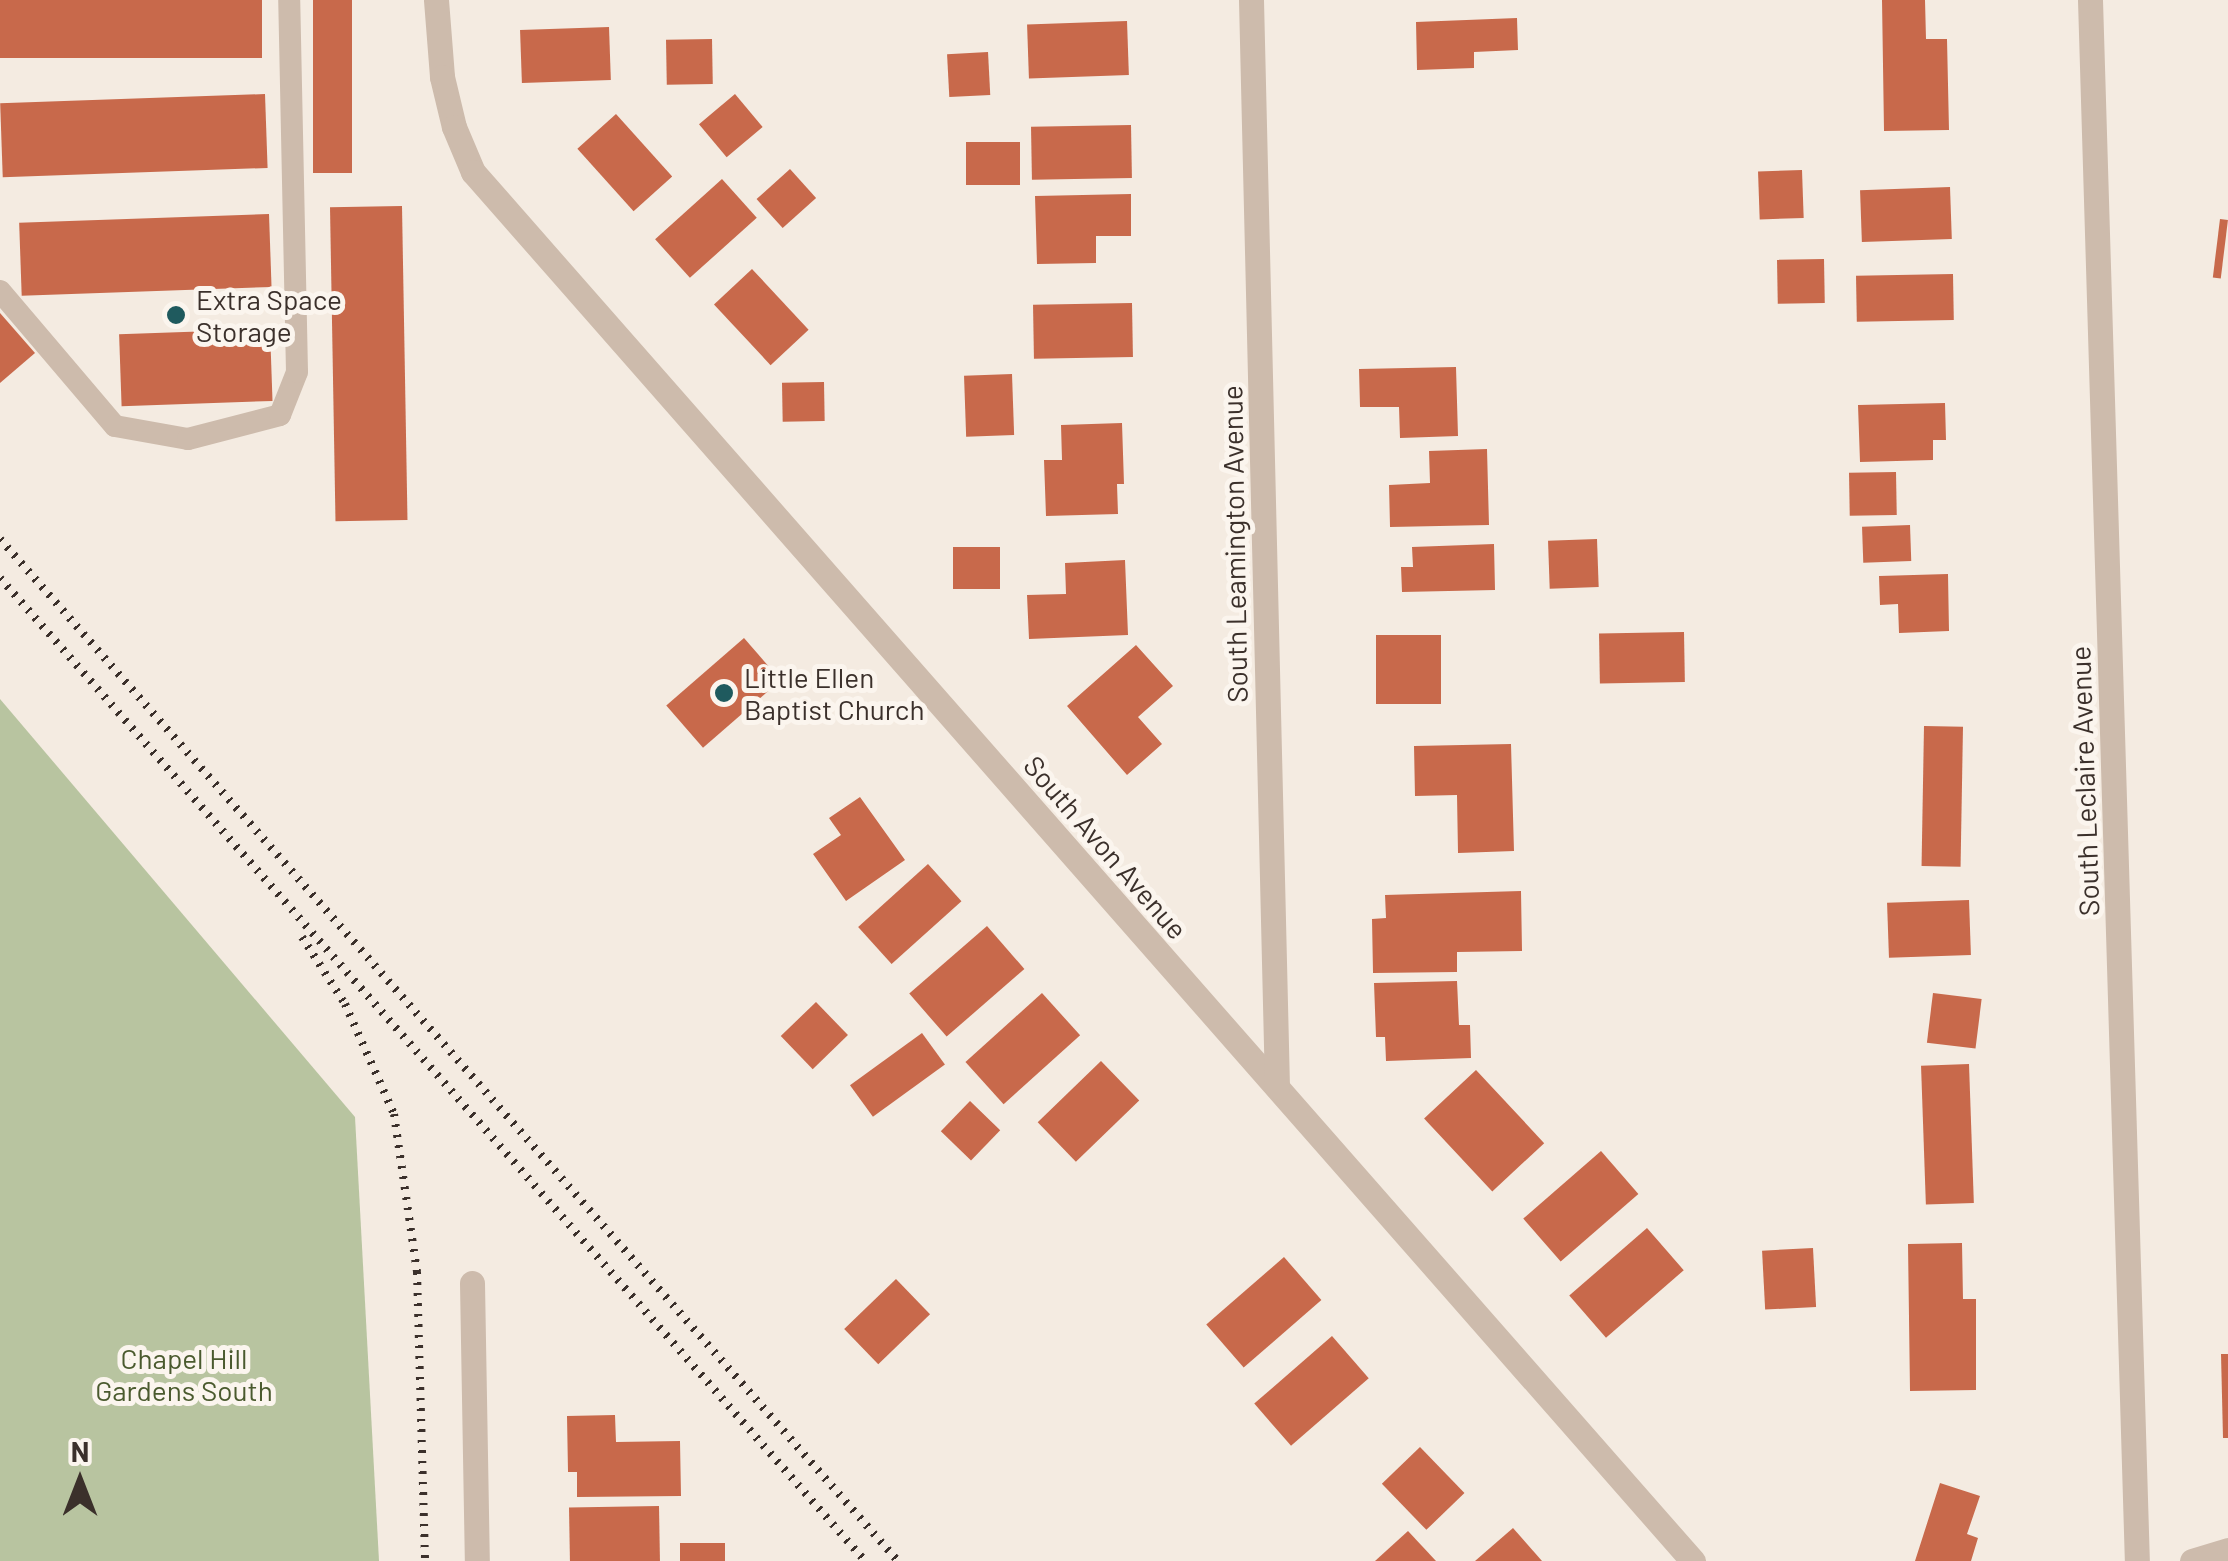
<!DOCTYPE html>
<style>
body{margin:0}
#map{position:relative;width:2228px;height:1561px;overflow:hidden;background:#f4ebe1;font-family:Barlow,sans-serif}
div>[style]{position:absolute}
.green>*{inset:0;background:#b8c4a0}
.building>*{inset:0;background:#c8694b;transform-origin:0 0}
.lane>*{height:22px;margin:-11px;padding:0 11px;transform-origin:11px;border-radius:11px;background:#cdbbac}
.street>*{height:25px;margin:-12.5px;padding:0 12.5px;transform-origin:12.5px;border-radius:12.5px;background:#cdbbac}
.rail>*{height:8px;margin-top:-4px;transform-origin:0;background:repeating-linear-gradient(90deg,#3b302b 0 2.5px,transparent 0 10.5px)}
.dots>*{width:28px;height:28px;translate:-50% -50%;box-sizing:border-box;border:5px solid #fbf5ee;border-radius:50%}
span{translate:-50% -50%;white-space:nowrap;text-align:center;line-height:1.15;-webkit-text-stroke:10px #fbf5ee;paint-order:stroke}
.poi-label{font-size:28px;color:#3b302b}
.left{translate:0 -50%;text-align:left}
.street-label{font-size:28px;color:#3b302b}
.park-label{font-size:28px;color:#4a5a2e}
.north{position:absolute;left:30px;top:1431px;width:100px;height:100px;-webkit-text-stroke:8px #fbf5ee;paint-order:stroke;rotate:0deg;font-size:28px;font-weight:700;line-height:40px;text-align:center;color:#3b302b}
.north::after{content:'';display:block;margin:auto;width:35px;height:45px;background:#3b302b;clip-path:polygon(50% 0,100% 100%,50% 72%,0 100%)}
</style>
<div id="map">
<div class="green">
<i style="clip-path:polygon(0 699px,355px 1117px,379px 1561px,0 1561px)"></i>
</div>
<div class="building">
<i style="left:0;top:0;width:262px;height:58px"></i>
<i style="left:313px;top:0;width:39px;height:173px"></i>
<i style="clip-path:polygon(1882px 0,1925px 0,1926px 39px,1947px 39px,1949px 130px,1884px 131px)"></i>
<i style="clip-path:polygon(1517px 18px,1518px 50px,1474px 52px,1474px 68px,1417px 70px,1416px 22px)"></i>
<i style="left:1127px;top:21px;width:54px;height:100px;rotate:88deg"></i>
<i style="left:609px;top:27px;width:53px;height:89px;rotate:88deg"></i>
<i style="left:712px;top:39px;width:45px;height:46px;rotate:89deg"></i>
<i style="left:988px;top:52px;width:43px;height:41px;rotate:87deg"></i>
<i style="left:265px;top:94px;width:74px;height:265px;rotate:88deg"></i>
<i style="left:735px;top:94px;width:43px;height:47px;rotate:50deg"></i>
<i style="left:616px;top:114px;width:84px;height:52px;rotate:48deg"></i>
<i style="left:1131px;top:125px;width:53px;height:100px;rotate:89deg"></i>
<i style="left:1020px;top:142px;width:43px;height:54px;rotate:90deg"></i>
<i style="left:790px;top:169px;width:39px;height:45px;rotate:48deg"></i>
<i style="left:1802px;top:170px;width:48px;height:44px;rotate:88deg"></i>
<i style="left:722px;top:179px;width:52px;height:90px;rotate:48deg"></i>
<i style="left:1950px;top:187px;width:52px;height:90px;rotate:88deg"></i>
<i style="clip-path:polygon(1131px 194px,1131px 236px,1096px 236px,1096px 263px,1037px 264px,1035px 196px)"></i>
<i style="left:402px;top:206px;width:314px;height:72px;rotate:89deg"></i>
<i style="left:269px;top:214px;width:73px;height:250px;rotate:88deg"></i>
<i style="left:2220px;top:219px;width:8px;height:59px;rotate:7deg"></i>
<i style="left:1824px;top:259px;width:44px;height:47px;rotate:89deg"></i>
<i style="left:752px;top:269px;width:83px;height:52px;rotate:47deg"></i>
<i style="left:1953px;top:274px;width:46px;height:97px;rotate:89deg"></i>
<i style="left:1132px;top:303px;width:54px;height:99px;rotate:89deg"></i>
<i style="clip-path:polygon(0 313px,35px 353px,0 383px)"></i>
<i style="left:270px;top:329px;width:72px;height:151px;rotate:88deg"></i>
<i style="clip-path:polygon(1456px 367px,1458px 436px,1400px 438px,1399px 407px,1360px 407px,1359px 369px)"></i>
<i style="left:1012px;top:374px;width:61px;height:48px;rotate:88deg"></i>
<i style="left:824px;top:382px;width:39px;height:42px;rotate:89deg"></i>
<i style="clip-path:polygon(1945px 403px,1946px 440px,1933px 440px,1933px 460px,1860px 462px,1858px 405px)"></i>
<i style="clip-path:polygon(1122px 423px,1124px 484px,1117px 484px,1118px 514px,1046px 516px,1044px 460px,1062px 460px,1061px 425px)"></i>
<i style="clip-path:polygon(1487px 449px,1489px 525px,1390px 527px,1389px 485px,1430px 483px,1429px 451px)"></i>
<i style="left:1896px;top:472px;width:43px;height:47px;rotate:89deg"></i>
<i style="left:1910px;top:525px;width:36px;height:48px;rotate:88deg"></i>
<i style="left:1597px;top:539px;width:48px;height:49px;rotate:88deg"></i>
<i style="clip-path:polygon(1494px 544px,1495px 590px,1402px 592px,1401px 567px,1413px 567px,1412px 547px)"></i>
<i style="left:953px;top:547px;width:47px;height:42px"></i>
<i style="clip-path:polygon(1125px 560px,1128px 635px,1029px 639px,1027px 595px,1066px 594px,1065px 563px)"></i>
<i style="clip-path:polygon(1948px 574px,1949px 631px,1899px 633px,1898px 604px,1880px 605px,1879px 576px)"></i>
<i style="left:1684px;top:632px;width:50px;height:85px;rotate:89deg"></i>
<i style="left:1376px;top:635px;width:65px;height:69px"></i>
<i style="left:744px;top:638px;width:56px;height:103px;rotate:49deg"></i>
<i style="clip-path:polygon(1136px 645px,1173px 686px,1138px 717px,1162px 744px,1127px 775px,1067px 706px)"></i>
<i style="left:1924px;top:726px;width:39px;height:140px;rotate:1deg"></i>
<i style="clip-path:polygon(1511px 744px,1514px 851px,1458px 853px,1457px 795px,1415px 796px,1414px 746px)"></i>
<i style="clip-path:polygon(860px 797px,905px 860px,846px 901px,813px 854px,841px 835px,829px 818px)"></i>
<i style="left:928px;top:864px;width:50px;height:94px;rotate:48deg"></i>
<i style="clip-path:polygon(1521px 891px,1522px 951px,1457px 952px,1457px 972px,1373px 973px,1372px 919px,1386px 918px,1385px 895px)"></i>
<i style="left:1969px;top:900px;width:55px;height:82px;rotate:88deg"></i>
<i style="left:987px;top:926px;width:57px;height:103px;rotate:49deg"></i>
<i style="clip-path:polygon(1457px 981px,1459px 1025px,1470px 1025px,1471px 1058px,1386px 1061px,1385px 1037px,1376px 1037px,1374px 983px)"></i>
<i style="left:1042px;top:993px;width:57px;height:103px;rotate:48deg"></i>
<i style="left:1933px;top:993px;width:49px;height:50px;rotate:7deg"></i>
<i style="left:816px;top:1002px;width:46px;height:49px;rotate:46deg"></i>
<i style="left:922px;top:1033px;width:39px;height:89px;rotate:54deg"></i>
<i style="left:1101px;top:1061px;width:55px;height:88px;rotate:46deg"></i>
<i style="left:1969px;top:1064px;width:139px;height:48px;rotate:88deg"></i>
<i style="left:1476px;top:1070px;width:100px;height:71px;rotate:47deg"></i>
<i style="left:970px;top:1101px;width:42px;height:42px;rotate:44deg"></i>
<i style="left:1601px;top:1151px;width:57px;height:103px;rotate:49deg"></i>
<i style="left:1647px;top:1228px;width:56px;height:103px;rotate:49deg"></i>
<i style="clip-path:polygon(1962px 1243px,1963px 1299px,1976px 1299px,1976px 1390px,1910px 1391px,1908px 1244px)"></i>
<i style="left:1813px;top:1248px;width:59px;height:51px;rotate:87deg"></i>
<i style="left:1284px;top:1257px;width:57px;height:103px;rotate:49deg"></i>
<i style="left:896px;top:1279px;width:49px;height:72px;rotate:46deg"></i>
<i style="left:1332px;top:1336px;width:56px;height:103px;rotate:49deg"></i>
<i style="clip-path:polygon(2221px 1354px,2228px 1354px,2228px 1438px,2223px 1438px)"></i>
<i style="clip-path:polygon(615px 1415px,616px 1442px,680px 1441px,681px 1496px,577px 1497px,577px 1472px,568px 1472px,567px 1416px)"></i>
<i style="left:1420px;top:1447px;width:64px;height:53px;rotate:46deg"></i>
<i style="clip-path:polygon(1940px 1483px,1980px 1496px,1967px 1534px,1978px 1538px,1971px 1561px,1915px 1561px)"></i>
<i style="left:659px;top:1506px;width:55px;height:90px;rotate:89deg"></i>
<i style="clip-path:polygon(1513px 1528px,1542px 1561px,1475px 1561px)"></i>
<i style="clip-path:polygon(1408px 1531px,1436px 1561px,1375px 1561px)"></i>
<i style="left:680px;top:1543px;width:45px;height:18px"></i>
</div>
<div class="lane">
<i style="left:0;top:291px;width:177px;rotate:49.6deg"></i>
<i style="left:115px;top:426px;width:74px;rotate:10.1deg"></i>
<i style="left:188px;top:439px;width:95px;rotate:-14.6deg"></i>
<i style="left:280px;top:415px;width:46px;rotate:-68.4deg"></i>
<i style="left:297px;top:372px;width:372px;rotate:-91.2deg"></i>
</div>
<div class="street">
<i style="left:436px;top:0;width:77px;rotate:85.5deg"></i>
<i style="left:442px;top:77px;width:51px;rotate:76.5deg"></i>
<i style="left:454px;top:127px;width:49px;rotate:67.1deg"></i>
<i style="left:473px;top:172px;width:1849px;rotate:48.71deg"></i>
<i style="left:1251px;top:0;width:1087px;rotate:88.63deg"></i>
<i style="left:2090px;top:0;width:1562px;rotate:88.28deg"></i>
<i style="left:472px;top:1283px;width:278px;rotate:89deg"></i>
<i style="left:2192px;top:1561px;width:38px;rotate:-17deg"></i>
</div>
<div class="rail">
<i style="left:0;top:539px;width:1360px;rotate:48.7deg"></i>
<i style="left:0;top:578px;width:1309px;rotate:48.65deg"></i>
<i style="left:302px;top:937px;width:80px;rotate:57.3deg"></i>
<i style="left:345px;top:1004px;width:120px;rotate:66deg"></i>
<i style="left:394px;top:1114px;width:160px;rotate:81.7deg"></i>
<i style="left:417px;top:1272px;width:289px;rotate:88.4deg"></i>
</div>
<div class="dots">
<i style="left:176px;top:315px;background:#1f5a5e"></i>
<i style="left:724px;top:693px;background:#1f5a5e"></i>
</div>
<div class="poi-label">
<span class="left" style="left:196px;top:315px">Extra Space<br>Storage</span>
<span class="left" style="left:744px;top:693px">Little Ellen<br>Baptist Church</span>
</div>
<div class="street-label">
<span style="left:1234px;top:544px;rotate:-91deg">South Leamington Avenue</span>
<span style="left:2084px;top:781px;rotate:-92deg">South Leclaire Avenue</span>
<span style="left:1106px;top:847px;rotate:49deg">South Avon Avenue</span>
</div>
<div class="park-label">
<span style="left:184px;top:1374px">Chapel Hill<br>Gardens South</span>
</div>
<div class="north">N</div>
</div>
